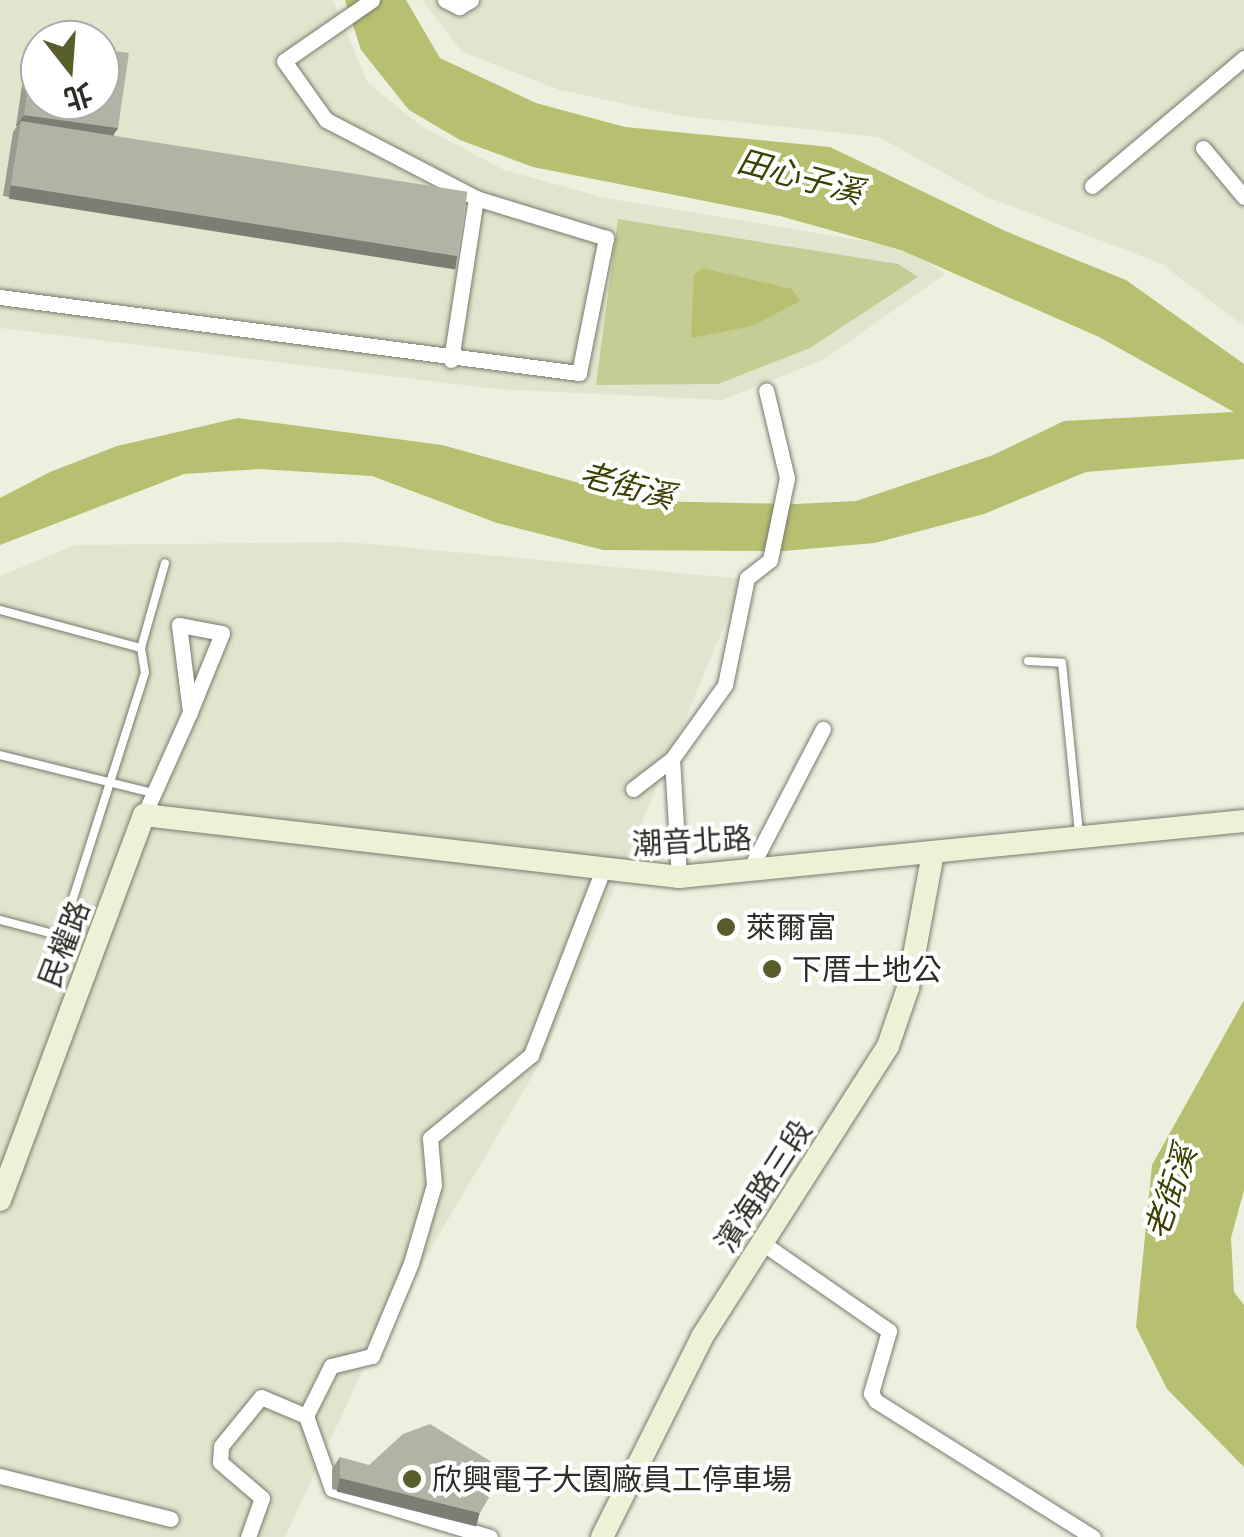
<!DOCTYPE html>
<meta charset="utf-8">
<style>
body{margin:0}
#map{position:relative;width:1244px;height:1537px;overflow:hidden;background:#edf0df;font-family:Quicksand,"Noto Sans TC",sans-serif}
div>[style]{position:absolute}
.built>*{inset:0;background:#e1e5cd}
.green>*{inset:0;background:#c5cc94}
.water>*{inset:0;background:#b7c070}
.roads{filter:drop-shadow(0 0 2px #787a6c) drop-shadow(0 0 2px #787a6c)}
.lane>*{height:8px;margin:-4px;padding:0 4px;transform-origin:4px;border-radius:4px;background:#fff}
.street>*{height:15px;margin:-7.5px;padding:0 7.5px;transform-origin:7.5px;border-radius:7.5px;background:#fff}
.secondary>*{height:22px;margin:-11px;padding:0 11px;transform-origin:11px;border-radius:11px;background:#eef1d5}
.wall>*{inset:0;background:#989b8d}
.shaded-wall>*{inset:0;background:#7c7e73;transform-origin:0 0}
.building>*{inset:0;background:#b1b4a4;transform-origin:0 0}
.dots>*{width:28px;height:28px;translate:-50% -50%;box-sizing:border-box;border:5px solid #fff;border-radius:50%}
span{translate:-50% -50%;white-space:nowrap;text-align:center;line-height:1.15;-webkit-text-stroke:8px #fff;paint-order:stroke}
.street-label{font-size:30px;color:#2d2e28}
.poi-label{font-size:30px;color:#2d2e28}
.left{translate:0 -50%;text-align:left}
.water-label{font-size:32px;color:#3c4000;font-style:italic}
.north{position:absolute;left:20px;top:20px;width:100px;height:100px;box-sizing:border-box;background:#fff;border:2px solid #ababa9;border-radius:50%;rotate:163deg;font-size:28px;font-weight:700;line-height:40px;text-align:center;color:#2d2e28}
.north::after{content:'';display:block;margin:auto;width:35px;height:45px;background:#585d2b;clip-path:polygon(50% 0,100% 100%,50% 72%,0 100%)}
</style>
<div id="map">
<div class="built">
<i style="clip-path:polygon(evenodd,0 0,333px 0,368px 83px,421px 126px,504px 170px,605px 198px,907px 248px,945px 274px,823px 360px,722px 400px,496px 389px,0 328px,0 0,40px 40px,100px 40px,100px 100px,40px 100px,40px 40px)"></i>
<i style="clip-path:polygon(422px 0,1244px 0,1244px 326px,1162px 264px,987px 197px,879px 137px,681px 116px,560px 90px,462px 52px)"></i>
<i style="clip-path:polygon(348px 542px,744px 579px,543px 1058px,376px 1342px,285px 1537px,0 1537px,0 576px,76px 545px)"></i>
</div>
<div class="green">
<i style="clip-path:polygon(618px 219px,898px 264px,918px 277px,810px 348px,718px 384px,596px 385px)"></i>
</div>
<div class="water">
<i style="clip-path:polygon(345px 0,406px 0,440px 58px,536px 103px,625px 127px,830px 147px,1005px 231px,1126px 280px,1244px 364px,1244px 459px,1086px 472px,984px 514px,875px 543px,784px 551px,603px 550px,497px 523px,372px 476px,259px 469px,184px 474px,0 545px,0 498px,50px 472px,117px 446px,238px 418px,442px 445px,644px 501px,795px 504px,856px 501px,993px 455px,1064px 421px,1234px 412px,1099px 337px,901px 250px,780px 216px,533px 167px,460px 140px,409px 110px,361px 50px)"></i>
<i style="clip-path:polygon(702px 268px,792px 289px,800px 301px,752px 326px,691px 338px,694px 275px)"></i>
<i style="clip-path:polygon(1244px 1000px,1244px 1190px,1231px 1238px,1234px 1292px,1244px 1305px,1244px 1467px,1167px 1389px,1136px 1327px,1152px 1165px)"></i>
</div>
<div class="roads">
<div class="lane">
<i style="left:0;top:610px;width:146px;rotate:15.1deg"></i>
<i style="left:1028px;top:661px;width:34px;rotate:3deg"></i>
<i style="left:1062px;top:663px;width:171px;rotate:84.3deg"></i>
<i style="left:0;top:755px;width:157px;rotate:14deg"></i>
<i style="left:0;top:920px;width:63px;rotate:14.7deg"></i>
<i style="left:61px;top:936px;width:276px;rotate:-72.3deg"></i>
<i style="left:145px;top:673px;width:25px;rotate:-99deg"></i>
<i style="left:141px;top:648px;width:88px;rotate:-74.2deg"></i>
</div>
<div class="street">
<i style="left:445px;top:0;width:16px;rotate:27deg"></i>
<i style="left:459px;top:7px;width:14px;rotate:-30deg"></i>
<i style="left:1203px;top:148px;width:64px;rotate:50.1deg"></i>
<i style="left:1092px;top:186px;width:199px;rotate:-40.1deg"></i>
<i style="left:0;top:297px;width:584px;rotate:7.48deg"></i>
<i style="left:579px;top:373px;width:138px;rotate:-78.7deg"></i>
<i style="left:606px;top:238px;width:136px;rotate:-162.9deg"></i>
<i style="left:476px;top:198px;width:169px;rotate:-152.5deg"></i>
<i style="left:326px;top:120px;width:72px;rotate:-125.4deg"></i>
<i style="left:284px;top:61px;width:107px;rotate:-34.7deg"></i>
<i style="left:451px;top:360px;width:164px;rotate:-81.2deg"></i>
<i style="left:672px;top:759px;width:118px;rotate:86.6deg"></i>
<i style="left:633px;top:789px;width:49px;rotate:-37.6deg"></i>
<i style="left:672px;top:759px;width:91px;rotate:-54.4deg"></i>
<i style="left:725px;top:685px;width:109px;rotate:-78.4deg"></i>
<i style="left:747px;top:578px;width:29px;rotate:-38deg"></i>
<i style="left:770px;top:560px;width:84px;rotate:-78.3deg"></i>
<i style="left:787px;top:478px;width:90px;rotate:-103.4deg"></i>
<i style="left:144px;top:815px;width:113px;rotate:-65.9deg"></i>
<i style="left:190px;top:712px;width:85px;rotate:-67.9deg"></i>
<i style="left:222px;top:633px;width:44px;rotate:-169.5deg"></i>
<i style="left:179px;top:625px;width:88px;rotate:82.8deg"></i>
<i style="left:750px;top:869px;width:158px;rotate:-62.5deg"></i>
<i style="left:761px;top:1242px;width:156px;rotate:34.8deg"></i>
<i style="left:889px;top:1331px;width:65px;rotate:106.2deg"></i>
<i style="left:871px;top:1393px;width:9px;rotate:58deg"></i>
<i style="left:876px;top:1401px;width:256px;rotate:32.1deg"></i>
<i style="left:306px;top:1416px;width:56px;rotate:-63.4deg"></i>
<i style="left:331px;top:1366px;width:42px;rotate:-13.7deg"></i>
<i style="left:372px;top:1356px;width:101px;rotate:-67.2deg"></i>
<i style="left:411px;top:1263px;width:81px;rotate:-73.6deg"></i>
<i style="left:434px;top:1185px;width:47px;rotate:-94.9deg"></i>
<i style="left:430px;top:1138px;width:131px;rotate:-39.4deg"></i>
<i style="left:531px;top:1055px;width:196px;rotate:-68.8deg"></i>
<i style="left:306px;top:1416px;width:77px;rotate:70.4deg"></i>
<i style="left:332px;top:1489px;width:165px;rotate:16.9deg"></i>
<i style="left:0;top:1476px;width:176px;rotate:14.1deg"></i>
<i style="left:248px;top:1537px;width:41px;rotate:-70.3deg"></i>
<i style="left:262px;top:1498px;width:55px;rotate:-139.4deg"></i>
<i style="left:220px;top:1462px;width:16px;rotate:-86deg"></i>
<i style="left:221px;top:1446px;width:63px;rotate:-50.8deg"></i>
<i style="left:261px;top:1397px;width:49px;rotate:22.9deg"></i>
</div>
<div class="secondary">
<i style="left:0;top:1200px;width:411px;rotate:-69.5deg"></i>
<i style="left:144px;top:815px;width:539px;rotate:6.61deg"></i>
<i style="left:679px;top:877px;width:568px;rotate:-5.66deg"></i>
<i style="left:602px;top:1537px;width:224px;rotate:-63.4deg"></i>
<i style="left:702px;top:1337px;width:345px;rotate:-57.4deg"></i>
<i style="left:888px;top:1046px;width:61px;rotate:-71deg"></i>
<i style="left:908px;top:988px;width:137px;rotate:-79.5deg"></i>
</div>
</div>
<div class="wall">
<i style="clip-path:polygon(35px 39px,118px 128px,113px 135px,450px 264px,3px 196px,13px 132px,17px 126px,16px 126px,27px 51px)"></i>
<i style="clip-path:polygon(340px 1457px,472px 1525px,332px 1489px,332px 1469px)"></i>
</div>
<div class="shaded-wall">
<i style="clip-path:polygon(24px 115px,118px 128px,110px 140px,21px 121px,17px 126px,16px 126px)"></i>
<i style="left:11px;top:185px;width:452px;height:14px;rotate:9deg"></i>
<i style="left:340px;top:1478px;width:144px;height:14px;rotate:14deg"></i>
</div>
<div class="building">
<i style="clip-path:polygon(35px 39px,40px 40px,40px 100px,100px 100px,100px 49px,129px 53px,118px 128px,24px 115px)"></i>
<i style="left:21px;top:121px;width:452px;height:65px;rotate:9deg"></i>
<i style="clip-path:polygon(430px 1424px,505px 1470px,480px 1513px,340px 1478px,340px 1457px,369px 1465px,403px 1434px)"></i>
</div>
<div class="dots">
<i style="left:726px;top:927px;background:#585d2b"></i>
<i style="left:772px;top:969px;background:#585d2b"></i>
<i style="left:412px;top:1479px;background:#585d2b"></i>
</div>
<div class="street-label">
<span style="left:692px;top:841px;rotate:-3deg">潮音北路</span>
<span style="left:64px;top:944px;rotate:-69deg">民權路</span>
<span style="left:763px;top:1186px;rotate:-57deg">濱海路三段</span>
</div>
<div class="poi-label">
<span class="left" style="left:746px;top:927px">萊爾富</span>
<span class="left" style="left:792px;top:969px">下厝土地公</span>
<span class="left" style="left:432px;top:1479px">欣興電子大園廠員工停車場</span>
</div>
<div class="water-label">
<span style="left:800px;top:176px;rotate:15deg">田心子溪</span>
<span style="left:627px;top:485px;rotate:15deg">老街溪</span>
<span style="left:1170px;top:1192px;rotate:-71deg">老街溪</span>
</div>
<div class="north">北</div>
</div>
